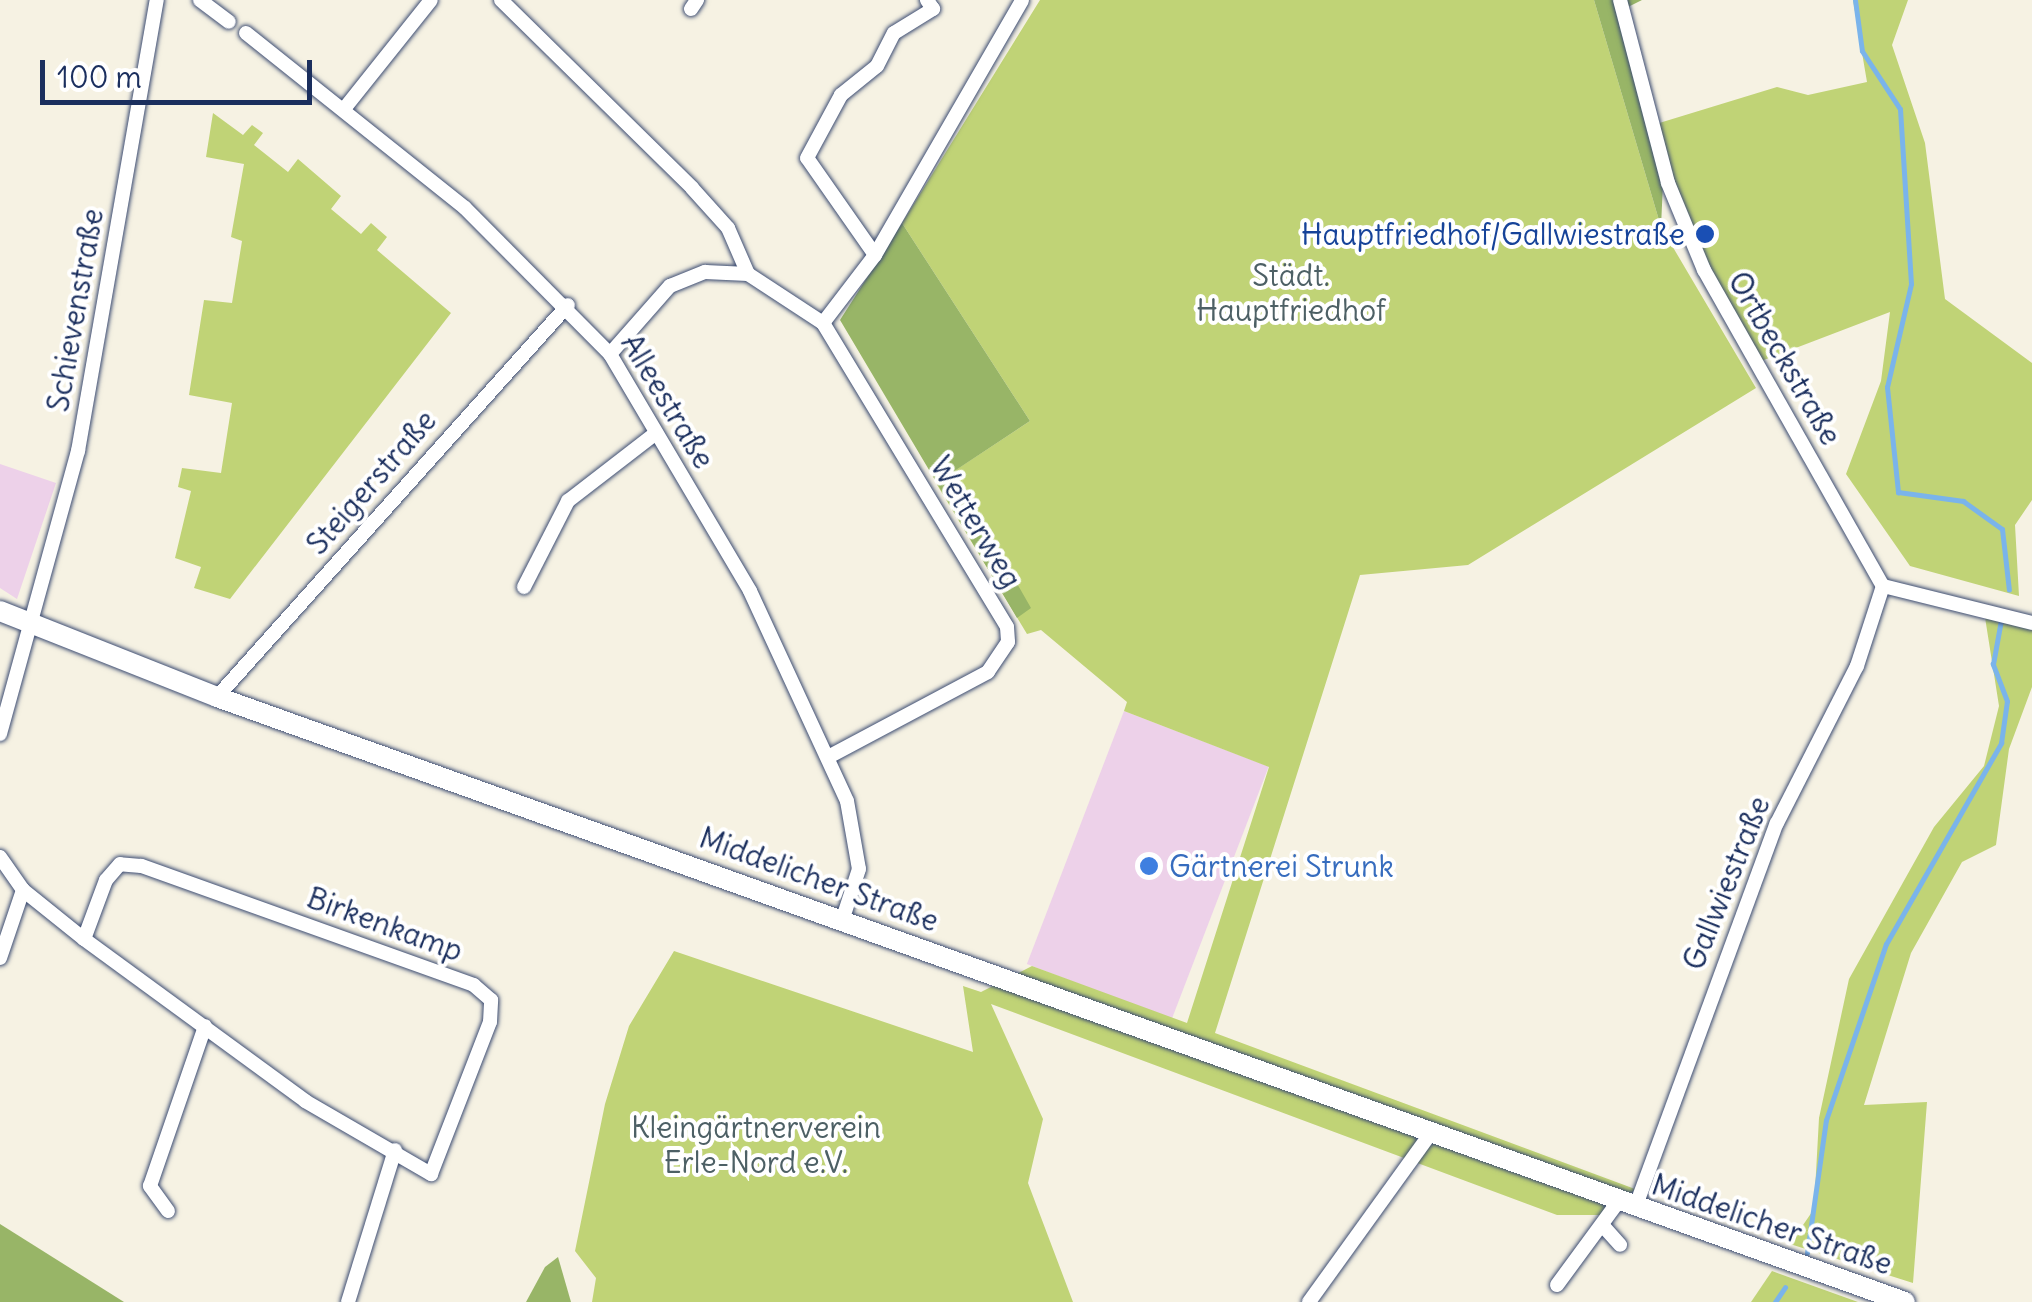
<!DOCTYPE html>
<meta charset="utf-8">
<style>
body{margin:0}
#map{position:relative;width:2032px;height:1302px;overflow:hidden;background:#f6f2e3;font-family:Delius,sans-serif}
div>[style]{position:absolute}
.built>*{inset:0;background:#edd1e9;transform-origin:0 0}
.green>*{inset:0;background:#c0d376}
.forest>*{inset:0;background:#98b567}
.stream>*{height:5px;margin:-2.5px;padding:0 2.5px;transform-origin:2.5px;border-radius:2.5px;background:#7ab4eb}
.roads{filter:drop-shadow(0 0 2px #3c4c72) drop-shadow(0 0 2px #3c4c72)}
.street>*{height:14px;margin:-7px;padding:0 7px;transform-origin:7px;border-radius:7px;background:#fff}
.secondary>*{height:20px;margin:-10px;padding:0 10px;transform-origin:10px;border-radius:10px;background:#fff}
.dots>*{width:28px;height:28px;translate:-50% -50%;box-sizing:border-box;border:5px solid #fff;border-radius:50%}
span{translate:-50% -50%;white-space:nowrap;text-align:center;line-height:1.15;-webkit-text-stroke:8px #fff;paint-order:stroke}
.transit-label{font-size:30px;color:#164399}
.right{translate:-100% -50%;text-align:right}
.park-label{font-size:30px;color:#4d6065}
.street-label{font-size:30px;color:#1b2f5e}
.shop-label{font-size:30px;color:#366cbe}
.left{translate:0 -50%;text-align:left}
.scale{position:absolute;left:40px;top:60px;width:272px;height:45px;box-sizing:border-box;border:5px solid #1b2f5e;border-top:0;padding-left:12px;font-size:30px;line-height:35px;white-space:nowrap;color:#1b2f5e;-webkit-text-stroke:8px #fff;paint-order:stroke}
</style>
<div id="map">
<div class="built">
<i style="clip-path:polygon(0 464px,56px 483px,17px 599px,0 588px)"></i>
<i style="left:1124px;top:711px;width:155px;height:271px;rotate:21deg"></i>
</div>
<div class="green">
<i style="clip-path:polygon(1040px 0,1594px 0,1661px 227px,1756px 388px,1468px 565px,1360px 575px,1215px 1033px,1635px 1189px,1613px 1215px,1557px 1215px,991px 1004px,1043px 1119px,1028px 1183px,1073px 1302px,592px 1302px,596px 1278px,575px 1251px,605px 1104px,629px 1026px,674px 951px,973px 1052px,963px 986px,981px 992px,1032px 966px,1187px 1023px,1269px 767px,1124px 711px,1127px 702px,1041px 630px,1027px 634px,936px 483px,1030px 421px,902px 223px)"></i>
<i style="clip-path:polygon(1853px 0,1908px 0,1892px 45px,1925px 143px,1945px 299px,2032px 363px,2032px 500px,2015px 525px,2019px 596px,1910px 566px,1846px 474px,1881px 381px,1890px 312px,1756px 363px,1704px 270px,1656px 124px,1777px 87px,1808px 95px,1867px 82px)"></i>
<i style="clip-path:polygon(213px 113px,243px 135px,252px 125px,263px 133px,254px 145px,288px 172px,298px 159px,341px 196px,331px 209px,361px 234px,371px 223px,387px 237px,377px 250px,451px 313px,230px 599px,194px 588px,201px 567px,175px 558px,191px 491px,178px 487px,182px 468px,221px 473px,232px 403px,189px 395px,204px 300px,232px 303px,242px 241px,231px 237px,244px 164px,206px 157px)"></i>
<i style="clip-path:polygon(1984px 611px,2032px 623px,2032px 687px,2009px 749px,1996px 845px,1962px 862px,1911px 953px,1864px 1105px,1927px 1102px,1913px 1283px,1790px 1244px,1814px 1209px,1819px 1118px,1849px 979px,1934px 827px,1984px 766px,1999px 706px)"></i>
<i style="clip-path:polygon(1772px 1271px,1858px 1302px,1751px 1302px)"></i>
</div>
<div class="forest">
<i style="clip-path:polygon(1594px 0,1642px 0,1628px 7px,1663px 183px,1661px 227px)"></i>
<i style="clip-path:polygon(902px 223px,1030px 421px,953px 472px,1031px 608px,1017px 618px,840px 320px)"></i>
<i style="clip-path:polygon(0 1224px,124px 1302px,0 1302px)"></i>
<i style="clip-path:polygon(558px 1257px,571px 1302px,526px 1302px,545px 1267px)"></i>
</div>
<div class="stream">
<i style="left:1855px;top:0;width:51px;rotate:82.2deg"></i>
<i style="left:1862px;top:51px;width:69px;rotate:56.8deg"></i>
<i style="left:1900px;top:109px;width:175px;rotate:86.4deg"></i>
<i style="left:1911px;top:284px;width:106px;rotate:103.1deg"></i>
<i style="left:1887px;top:387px;width:106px;rotate:84deg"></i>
<i style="left:1898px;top:492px;width:66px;rotate:7.9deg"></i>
<i style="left:1963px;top:501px;width:48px;rotate:35.7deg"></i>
<i style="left:2002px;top:529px;width:61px;rotate:83.5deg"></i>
<i style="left:1807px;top:1253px;width:134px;rotate:-81.9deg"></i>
<i style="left:1826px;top:1120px;width:186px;rotate:-71.2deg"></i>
<i style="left:1886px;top:944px;width:232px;rotate:-60.2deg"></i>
<i style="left:2001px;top:743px;width:42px;rotate:-81.9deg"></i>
<i style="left:2007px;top:701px;width:40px;rotate:-111deg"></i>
<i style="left:1993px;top:664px;width:45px;rotate:-79.7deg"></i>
<i style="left:1775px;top:1302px;width:18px;rotate:-56deg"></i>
</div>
<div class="roads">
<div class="street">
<i style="left:200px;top:0;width:36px;rotate:37deg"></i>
<i style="left:501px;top:0;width:268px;rotate:44.5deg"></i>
<i style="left:692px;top:188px;width:54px;rotate:48deg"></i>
<i style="left:728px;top:228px;width:50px;rotate:66.5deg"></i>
<i style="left:1620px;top:0;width:189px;rotate:75.3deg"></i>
<i style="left:1668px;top:183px;width:94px;rotate:67.5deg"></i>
<i style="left:1704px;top:270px;width:363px;rotate:60.5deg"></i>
<i style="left:691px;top:9px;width:11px;rotate:-56deg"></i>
<i style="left:246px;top:33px;width:280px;rotate:38.6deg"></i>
<i style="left:465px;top:208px;width:206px;rotate:45.2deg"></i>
<i style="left:610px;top:354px;width:275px;rotate:59.4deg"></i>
<i style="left:750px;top:591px;width:231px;rotate:65.2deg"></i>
<i style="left:847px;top:801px;width:69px;rotate:80deg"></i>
<i style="left:859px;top:869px;width:52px;rotate:108.1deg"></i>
<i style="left:344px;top:109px;width:139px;rotate:-51.4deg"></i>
<i style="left:875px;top:255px;width:118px;rotate:-125deg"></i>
<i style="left:807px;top:158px;width:72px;rotate:-61.6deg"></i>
<i style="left:841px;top:95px;width:46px;rotate:-38.9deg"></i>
<i style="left:877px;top:66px;width:37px;rotate:-63deg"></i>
<i style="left:894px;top:33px;width:46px;rotate:-31.6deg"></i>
<i style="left:933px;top:9px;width:11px;rotate:-124deg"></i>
<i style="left:823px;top:323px;width:86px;rotate:-52.6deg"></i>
<i style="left:875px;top:255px;width:294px;rotate:-60deg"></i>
<i style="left:610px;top:354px;width:91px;rotate:-48.6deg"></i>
<i style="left:670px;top:286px;width:38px;rotate:-22deg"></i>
<i style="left:705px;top:272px;width:43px;rotate:2.7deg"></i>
<i style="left:748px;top:274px;width:90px;rotate:33.2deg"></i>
<i style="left:823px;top:323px;width:355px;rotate:58.8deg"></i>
<i style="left:1007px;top:627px;width:15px;rotate:86deg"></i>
<i style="left:1008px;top:642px;width:36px;rotate:124deg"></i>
<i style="left:988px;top:672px;width:181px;rotate:152deg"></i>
<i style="left:1883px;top:586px;width:154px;rotate:13.9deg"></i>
<i style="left:524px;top:587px;width:97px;rotate:-62.9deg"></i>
<i style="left:568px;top:501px;width:111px;rotate:-37.7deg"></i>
<i style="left:217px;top:697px;width:526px;rotate:-48.16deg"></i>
<i style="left:0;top:734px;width:294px;rotate:-74.6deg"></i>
<i style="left:78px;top:451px;width:458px;rotate:-80.1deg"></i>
<i style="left:0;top:857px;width:40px;rotate:55.1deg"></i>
<i style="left:23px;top:890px;width:78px;rotate:38.8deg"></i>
<i style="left:84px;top:939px;width:274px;rotate:36.2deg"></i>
<i style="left:305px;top:1101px;width:146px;rotate:30.1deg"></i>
<i style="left:431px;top:1174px;width:163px;rotate:-68.8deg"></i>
<i style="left:490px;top:1022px;width:22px;rotate:-87deg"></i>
<i style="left:491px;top:1000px;width:23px;rotate:-139deg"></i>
<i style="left:474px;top:985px;width:354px;rotate:-160.3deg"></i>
<i style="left:141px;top:866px;width:21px;rotate:-175deg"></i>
<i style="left:120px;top:864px;width:21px;rotate:131deg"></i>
<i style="left:106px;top:880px;width:63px;rotate:110.4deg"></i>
<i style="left:0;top:958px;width:72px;rotate:-71.3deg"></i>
<i style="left:1635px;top:1208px;width:410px;rotate:-69.8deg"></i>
<i style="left:1777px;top:823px;width:176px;rotate:-63deg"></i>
<i style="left:1857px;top:666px;width:84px;rotate:-72deg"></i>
<i style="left:168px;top:1211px;width:31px;rotate:-126deg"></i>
<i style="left:150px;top:1186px;width:169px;rotate:-71deg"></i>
<i style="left:1604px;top:1227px;width:24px;rotate:48deg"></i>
<i style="left:1557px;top:1285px;width:103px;rotate:-53.7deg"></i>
<i style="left:348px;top:1302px;width:159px;rotate:-72.8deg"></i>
<i style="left:1309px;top:1302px;width:207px;rotate:-54.2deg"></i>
</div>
<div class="secondary">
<i style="left:0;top:611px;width:233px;rotate:21.6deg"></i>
<i style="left:217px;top:697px;width:1793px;rotate:19.72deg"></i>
</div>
</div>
<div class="dots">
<i style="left:1705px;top:234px;background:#1a4fb4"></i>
<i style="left:1149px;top:866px;background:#3f7fe0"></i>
</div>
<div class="transit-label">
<span class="right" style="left:1685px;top:234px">Hauptfriedhof/Gallwiestraße</span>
</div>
<div class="park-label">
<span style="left:1291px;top:292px">Städt.<br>Hauptfriedhof</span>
<span style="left:756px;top:1144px">Kleingärtnerverein<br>Erle-Nord e.V.</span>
</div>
<div class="street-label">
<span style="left:75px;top:310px;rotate:-80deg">Schievenstraße</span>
<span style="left:1785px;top:358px;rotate:60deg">Ortbeckstraße</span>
<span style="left:668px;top:401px;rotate:59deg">Alleestraße</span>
<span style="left:371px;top:482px;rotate:-49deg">Steigerstraße</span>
<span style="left:976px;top:522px;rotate:59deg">Wetterweg</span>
<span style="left:819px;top:879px;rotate:20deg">Middelicher Straße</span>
<span style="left:1726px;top:883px;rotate:-68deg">Gallwiestraße</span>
<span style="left:385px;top:924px;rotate:20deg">Birkenkamp</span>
<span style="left:1772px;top:1224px;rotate:19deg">Middelicher Straße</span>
</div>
<div class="shop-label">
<span class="left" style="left:1169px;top:866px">Gärtnerei Strunk</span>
</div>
<div class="scale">100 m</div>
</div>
